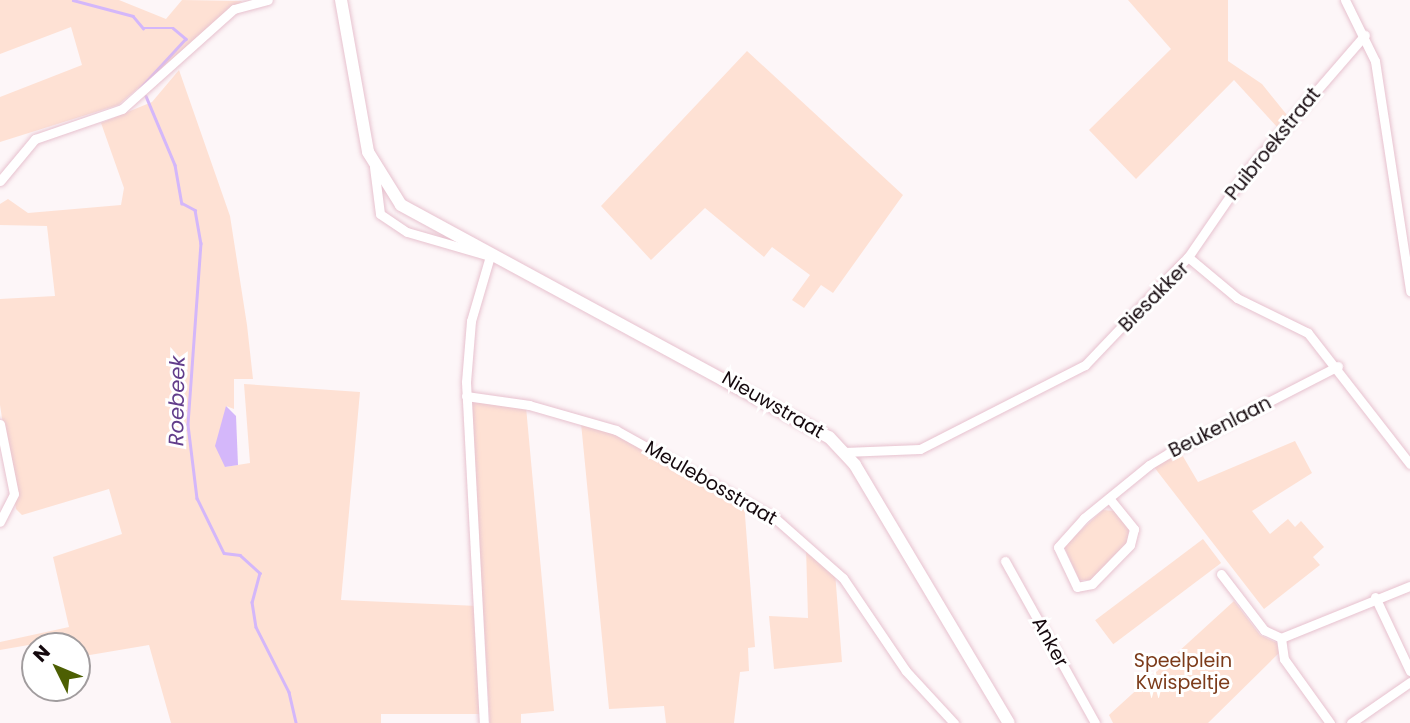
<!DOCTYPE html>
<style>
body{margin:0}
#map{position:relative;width:1410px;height:723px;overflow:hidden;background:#fdf6f8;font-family:Poppins,sans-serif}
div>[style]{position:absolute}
.green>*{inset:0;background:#fee1d4;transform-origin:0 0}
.water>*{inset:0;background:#d4b7fa}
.stream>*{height:2.5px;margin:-1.25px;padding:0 1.25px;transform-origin:1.25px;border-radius:1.25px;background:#d4b7fa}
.roads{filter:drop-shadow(0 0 2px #e7c2cf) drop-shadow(0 0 2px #e7c2cf)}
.minor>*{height:9px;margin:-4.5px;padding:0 4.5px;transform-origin:4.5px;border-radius:4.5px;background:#fff}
.tertiary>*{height:12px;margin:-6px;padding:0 6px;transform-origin:6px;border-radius:6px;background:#fff}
span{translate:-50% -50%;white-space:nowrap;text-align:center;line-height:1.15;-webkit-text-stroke:6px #fff;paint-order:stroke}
.street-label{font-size:19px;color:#14080d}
.park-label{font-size:19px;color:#7c3b1a}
.water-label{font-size:21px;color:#623d8b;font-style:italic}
.north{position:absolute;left:21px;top:632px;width:70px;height:70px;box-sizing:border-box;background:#fff;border:2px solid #a19c9e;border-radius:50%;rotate:313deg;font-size:19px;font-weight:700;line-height:28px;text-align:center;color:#14080d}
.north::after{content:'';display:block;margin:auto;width:24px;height:32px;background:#4d5f03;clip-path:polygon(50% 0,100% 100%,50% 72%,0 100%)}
</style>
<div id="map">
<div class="green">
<i style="clip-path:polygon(0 0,119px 0,166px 19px,182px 0,242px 1px,118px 105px,0 142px,0 97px,82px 65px,71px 27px,0 54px)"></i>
<i style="clip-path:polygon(1128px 0,1228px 0,1228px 61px,1262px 84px,1287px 115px,1278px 128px,1234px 80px,1136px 179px,1089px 130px,1171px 49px)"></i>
<i style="clip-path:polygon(747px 51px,903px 195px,833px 293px,821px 285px,804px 308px,792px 300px,810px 275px,772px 247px,764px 257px,705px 208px,651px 260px,601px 206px)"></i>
<i style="clip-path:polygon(179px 70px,230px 216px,247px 325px,253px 379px,234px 379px,234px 409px,226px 406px,225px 467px,250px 463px,244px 384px,360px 392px,341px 600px,478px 606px,481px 714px,381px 714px,381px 723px,171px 723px,149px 645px,78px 657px,74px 637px,0 650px,0 642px,69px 627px,53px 557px,122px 534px,109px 489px,22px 515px,16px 509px,0 405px,0 299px,55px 296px,47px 226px,0 225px,0 204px,8px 199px,28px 213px,121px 205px,124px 188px,101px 123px,152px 102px)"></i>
<i style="clip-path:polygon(470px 402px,526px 407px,554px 711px,521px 714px,521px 723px,490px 723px)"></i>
<i style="clip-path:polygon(581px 423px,619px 435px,744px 502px,755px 647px,748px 648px,749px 671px,740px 672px,734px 723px,666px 723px,664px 706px,609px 709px)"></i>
<i style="clip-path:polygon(1295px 441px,1312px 473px,1252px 511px,1270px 534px,1288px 519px,1295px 527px,1301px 521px,1324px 547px,1313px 557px,1320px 565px,1264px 609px,1154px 467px,1181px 453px,1198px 482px)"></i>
<i style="clip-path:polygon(1103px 510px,1116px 511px,1129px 529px,1127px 544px,1091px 580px,1079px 580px,1064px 546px)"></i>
<i style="left:1203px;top:539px;width:30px;height:135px;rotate:53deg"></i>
<i style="clip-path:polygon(806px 547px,835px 572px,842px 662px,774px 669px,769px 616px,808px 618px)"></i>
<i style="clip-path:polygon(1234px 601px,1260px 635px,1277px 643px,1279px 653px,1208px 723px,1113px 723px,1109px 715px)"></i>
</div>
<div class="water">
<i style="clip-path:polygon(226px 406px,236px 416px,238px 465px,225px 467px,215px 446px)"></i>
</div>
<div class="stream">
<i style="left:73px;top:0;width:62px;rotate:14.9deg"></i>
<i style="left:133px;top:16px;width:16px;rotate:50deg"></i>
<i style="left:143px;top:28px;width:30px"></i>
<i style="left:173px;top:28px;width:17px;rotate:40deg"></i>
<i style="left:186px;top:39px;width:68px;rotate:132.6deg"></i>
<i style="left:146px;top:96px;width:75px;rotate:67.2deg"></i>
<i style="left:175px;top:165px;width:39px;rotate:80deg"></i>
<i style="left:182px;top:203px;width:15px;rotate:28deg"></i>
<i style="left:195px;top:210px;width:34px;rotate:80deg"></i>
<i style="left:201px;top:243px;width:182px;rotate:94.1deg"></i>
<i style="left:188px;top:425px;width:74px;rotate:83deg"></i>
<i style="left:197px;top:498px;width:61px;rotate:63.9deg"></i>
<i style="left:224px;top:553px;width:16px;rotate:7deg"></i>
<i style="left:240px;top:555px;width:27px;rotate:42deg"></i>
<i style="left:260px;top:573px;width:30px;rotate:105deg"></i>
<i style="left:252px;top:602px;width:25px;rotate:81deg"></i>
<i style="left:256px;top:627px;width:73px;rotate:63.1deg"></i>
<i style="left:289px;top:692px;width:32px;rotate:77deg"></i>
</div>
<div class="roads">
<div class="minor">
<i style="left:1345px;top:0;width:68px;rotate:63.8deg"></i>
<i style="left:1375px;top:61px;width:233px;rotate:81.3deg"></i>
<i style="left:374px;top:167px;width:47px;rotate:82.7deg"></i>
<i style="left:380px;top:214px;width:32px;rotate:34deg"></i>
<i style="left:407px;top:232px;width:86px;rotate:16.1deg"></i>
<i style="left:490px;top:256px;width:68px;rotate:106.3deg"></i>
<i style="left:471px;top:321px;width:61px;rotate:94.7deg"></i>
<i style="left:466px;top:382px;width:341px;rotate:87deg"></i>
<i style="left:0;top:181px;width:55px;rotate:-50.2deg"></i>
<i style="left:35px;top:139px;width:92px;rotate:-19deg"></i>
<i style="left:122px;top:109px;width:150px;rotate:-41.8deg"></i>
<i style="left:234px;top:9px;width:35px;rotate:-15deg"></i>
<i style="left:1188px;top:257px;width:64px;rotate:39.9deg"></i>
<i style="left:1237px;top:298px;width:79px;rotate:26.2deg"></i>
<i style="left:1308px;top:333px;width:166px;rotate:52.1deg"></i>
<i style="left:466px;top:396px;width:64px;rotate:8.1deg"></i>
<i style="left:529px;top:405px;width:91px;rotate:16deg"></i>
<i style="left:616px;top:430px;width:183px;rotate:29.1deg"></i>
<i style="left:776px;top:519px;width:89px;rotate:41.4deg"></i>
<i style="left:843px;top:578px;width:112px;rotate:55.9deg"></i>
<i style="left:906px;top:671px;width:71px;rotate:47.3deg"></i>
<i style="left:0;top:424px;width:71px;rotate:78.7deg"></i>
<i style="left:14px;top:494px;width:31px;rotate:117deg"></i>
<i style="left:844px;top:452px;width:76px;rotate:-2.3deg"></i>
<i style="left:920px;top:449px;width:185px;rotate:-27deg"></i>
<i style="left:1085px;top:365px;width:149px;rotate:-46.4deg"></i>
<i style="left:1188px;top:257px;width:104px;rotate:-55.5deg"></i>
<i style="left:1247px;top:171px;width:180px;rotate:-49.1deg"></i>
<i style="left:1109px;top:498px;width:40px;rotate:51deg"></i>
<i style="left:1134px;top:529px;width:16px;rotate:104deg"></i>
<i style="left:1130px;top:545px;width:54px;rotate:134.3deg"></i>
<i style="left:1092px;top:584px;width:15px;rotate:169deg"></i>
<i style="left:1077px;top:587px;width:44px;rotate:-115.4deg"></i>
<i style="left:1058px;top:547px;width:39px;rotate:-48deg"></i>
<i style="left:1084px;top:518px;width:84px;rotate:-39.2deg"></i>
<i style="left:1149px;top:465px;width:23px;rotate:-31deg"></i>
<i style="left:1169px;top:453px;width:190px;rotate:-27.2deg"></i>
<i style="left:1005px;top:561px;width:185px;rotate:60.9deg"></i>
<i style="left:1221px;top:574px;width:71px;rotate:52.5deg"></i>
<i style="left:1264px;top:630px;width:19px;rotate:25deg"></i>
<i style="left:1281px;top:638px;width:139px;rotate:-22deg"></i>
<i style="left:1375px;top:597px;width:82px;rotate:64.7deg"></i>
<i style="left:1281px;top:638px;width:21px;rotate:82deg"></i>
<i style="left:1284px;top:659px;width:79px;rotate:54.3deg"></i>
<i style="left:1351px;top:723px;width:72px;rotate:-34.8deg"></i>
</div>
<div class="tertiary">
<i style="left:341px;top:0;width:154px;rotate:79.9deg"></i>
<i style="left:368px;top:152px;width:62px;rotate:58.1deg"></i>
<i style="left:401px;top:205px;width:487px;rotate:28.5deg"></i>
<i style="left:829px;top:437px;width:38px;rotate:47deg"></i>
<i style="left:855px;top:465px;width:300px;rotate:59.2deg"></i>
</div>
</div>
<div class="street-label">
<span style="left:1273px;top:144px;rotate:-51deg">Puibroekstraat</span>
<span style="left:1154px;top:297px;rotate:-45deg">Biesakker</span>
<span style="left:773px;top:405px;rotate:30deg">Nieuwstraat</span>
<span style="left:1220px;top:427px;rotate:-27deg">Beukenlaan</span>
<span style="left:711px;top:483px;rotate:30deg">Meulebosstraat</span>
<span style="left:1050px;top:642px;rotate:61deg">Anker</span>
</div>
<div class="park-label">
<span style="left:1183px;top:672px">Speelplein<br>Kwispeltje</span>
</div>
<div class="water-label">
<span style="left:177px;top:401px;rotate:-89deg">Roebeek</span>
</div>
<div class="north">N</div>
</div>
